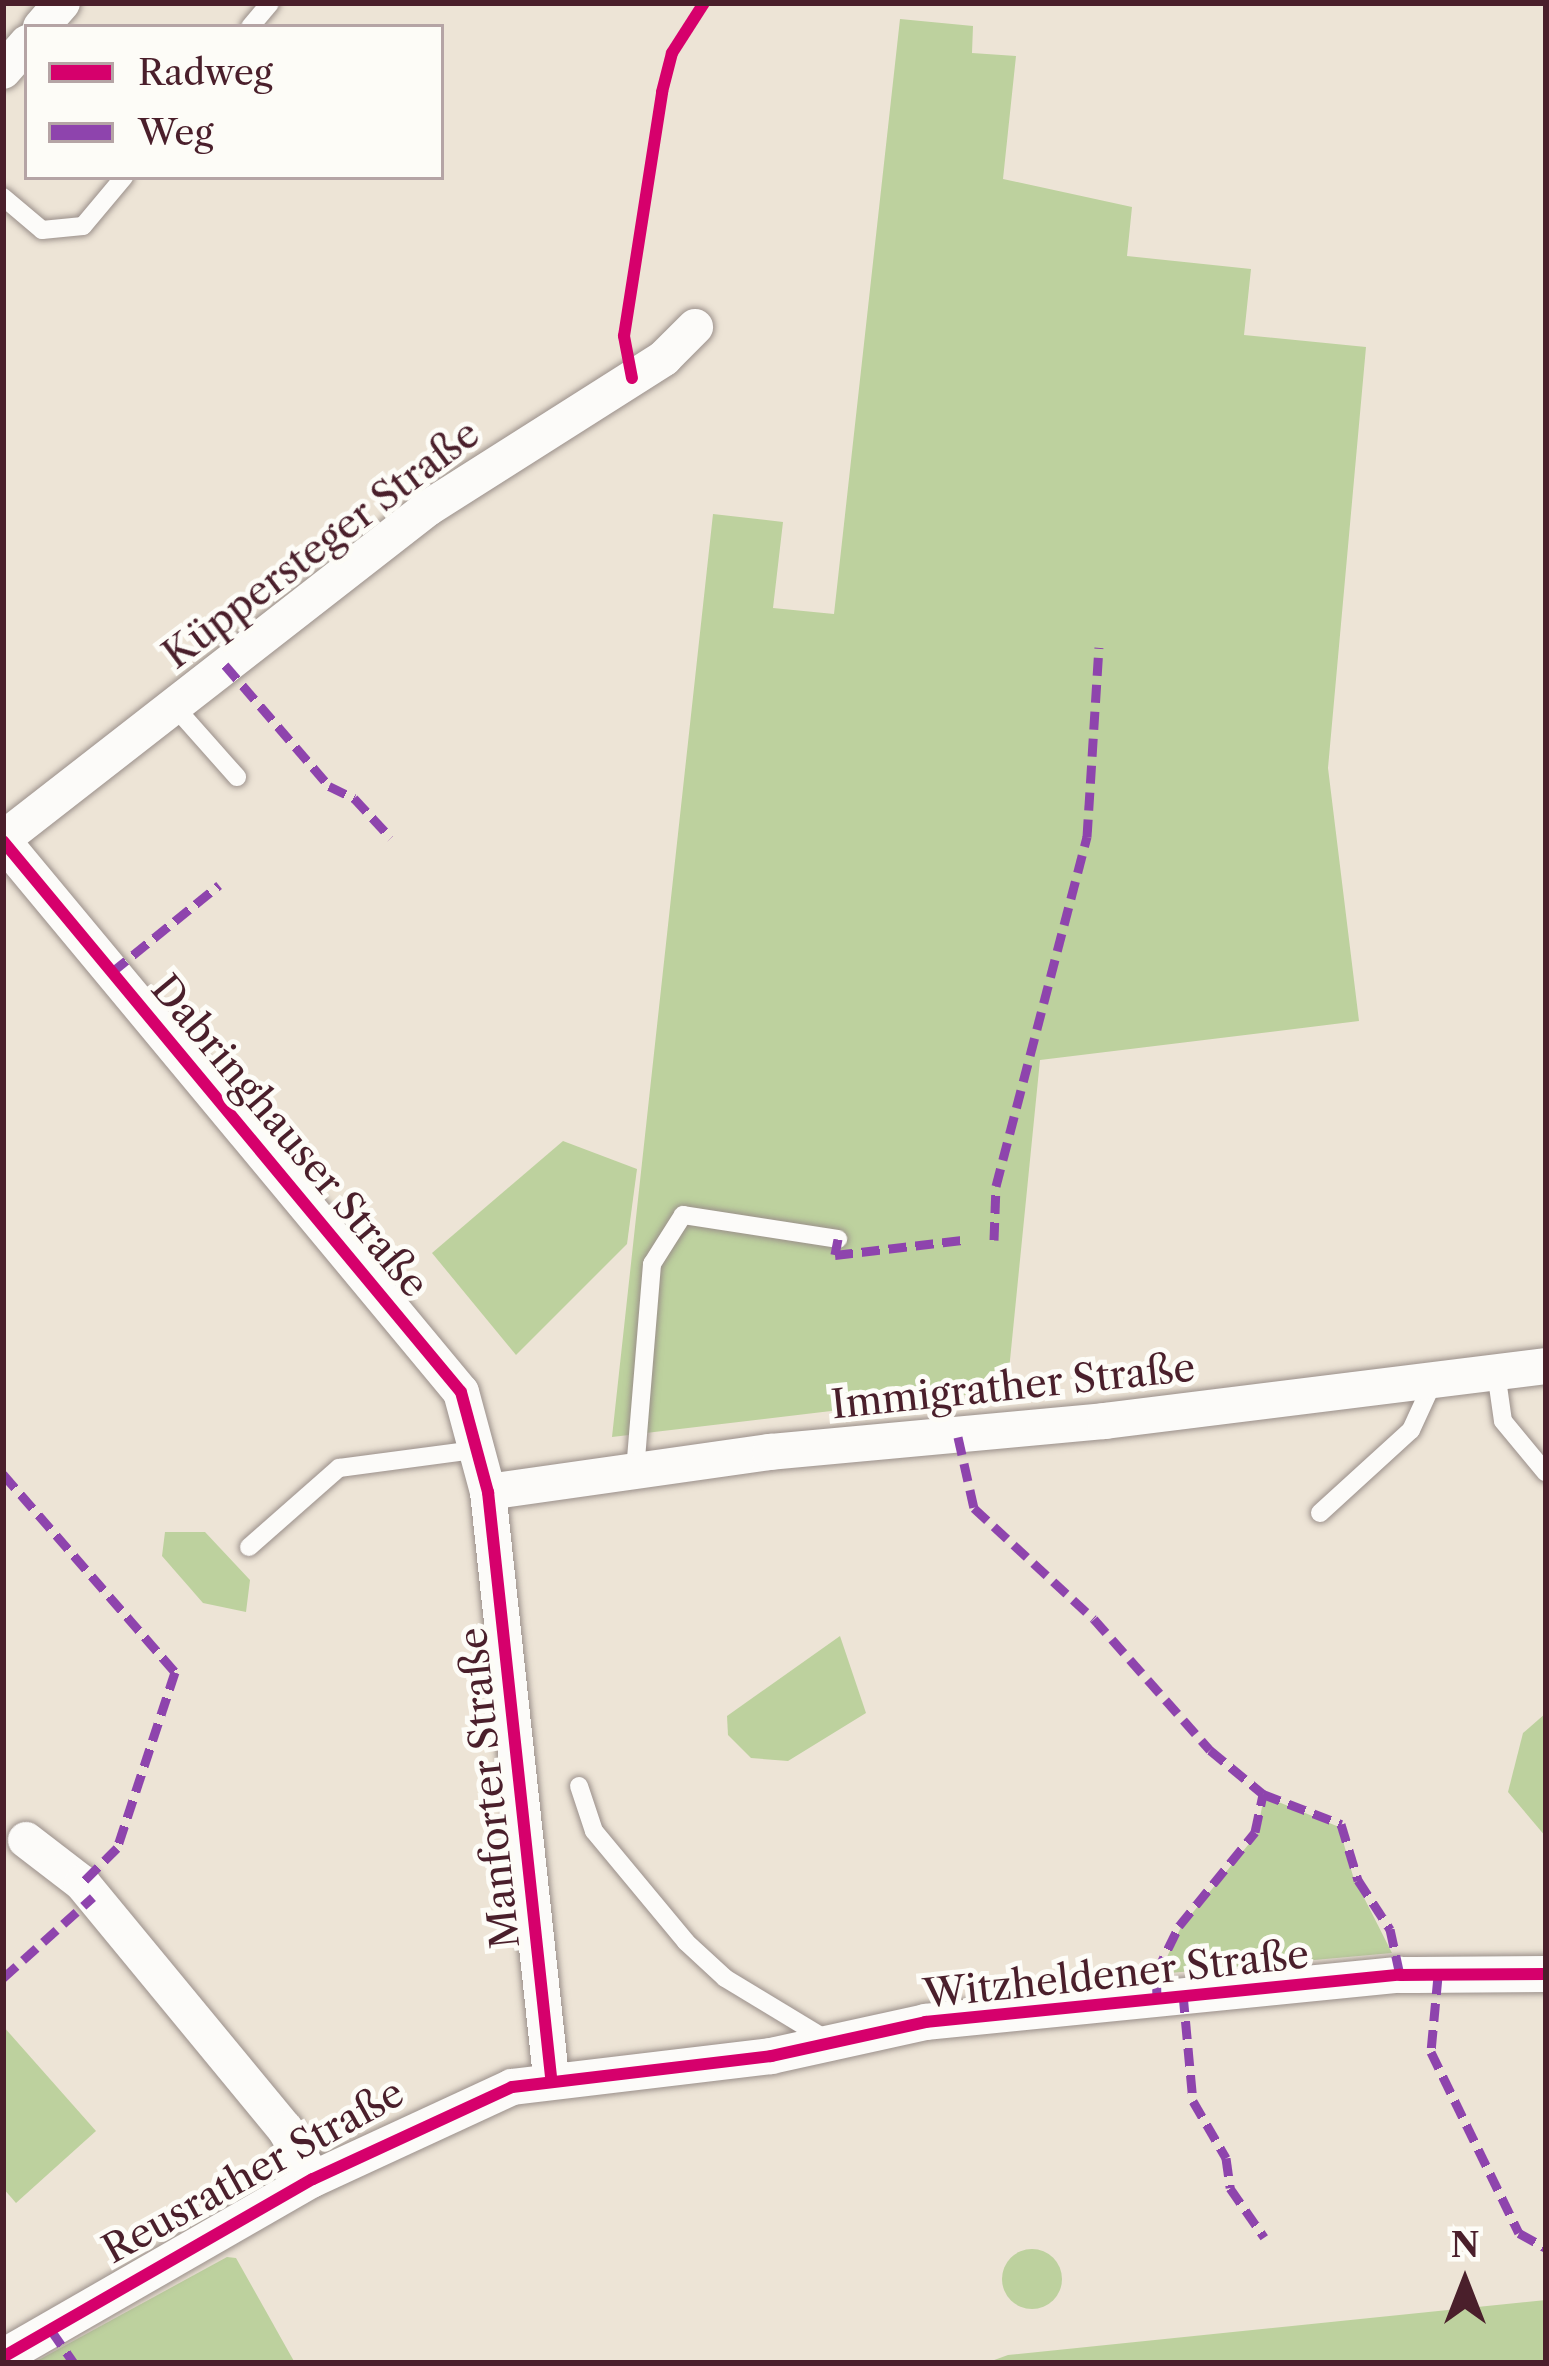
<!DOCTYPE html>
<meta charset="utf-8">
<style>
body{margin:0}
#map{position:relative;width:1549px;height:2366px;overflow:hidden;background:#ede4d6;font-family:"Libre Caslon Text",serif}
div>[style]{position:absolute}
.green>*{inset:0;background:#bdd19e}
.round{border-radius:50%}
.roads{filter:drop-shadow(0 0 3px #9a8f8a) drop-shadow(0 0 3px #9a8f8a)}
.lane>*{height:18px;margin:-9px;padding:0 9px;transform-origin:9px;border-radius:9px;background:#fcfbf9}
.street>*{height:36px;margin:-18px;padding:0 18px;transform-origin:18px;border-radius:18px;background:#fcfbf9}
.quiet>*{height:9px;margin-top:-4.5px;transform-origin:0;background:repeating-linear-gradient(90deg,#8e44ad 0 18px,transparent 0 27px)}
.cycleway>*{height:12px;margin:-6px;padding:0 6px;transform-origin:6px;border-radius:6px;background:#d6006c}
span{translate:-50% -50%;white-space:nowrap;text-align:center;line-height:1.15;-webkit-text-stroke:10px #fdfcf7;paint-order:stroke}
.street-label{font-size:39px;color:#4a1f2b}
.frame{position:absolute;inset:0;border:6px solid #4a1f2b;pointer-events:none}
.legend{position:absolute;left:24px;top:24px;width:420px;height:156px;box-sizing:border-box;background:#fdfcf7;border:3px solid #b5a4a5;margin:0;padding:15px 21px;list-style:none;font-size:36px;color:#4a1f2b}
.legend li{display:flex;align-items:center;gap:24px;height:60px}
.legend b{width:60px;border:3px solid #b5a4a5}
.north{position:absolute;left:1405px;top:2222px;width:120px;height:120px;-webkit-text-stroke:9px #fdfcf7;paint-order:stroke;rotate:0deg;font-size:33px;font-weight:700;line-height:48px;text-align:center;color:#4a1f2b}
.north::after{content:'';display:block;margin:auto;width:42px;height:54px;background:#4a1f2b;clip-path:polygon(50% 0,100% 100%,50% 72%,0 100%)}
</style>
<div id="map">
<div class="green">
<i style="clip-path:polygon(900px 19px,973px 26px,972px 53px,1016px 56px,1003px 179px,1132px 207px,1127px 256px,1251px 269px,1244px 335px,1366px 347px,1328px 768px,1359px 1021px,1040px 1060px,1007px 1390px,612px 1437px,713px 514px,783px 522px,773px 608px,834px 614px)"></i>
<i style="clip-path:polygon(563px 1141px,637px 1169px,627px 1244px,516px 1355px,432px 1253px)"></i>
<i style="clip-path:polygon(165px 1532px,205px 1532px,250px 1580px,246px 1612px,203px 1603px,162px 1556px)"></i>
<i style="clip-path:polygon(840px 1636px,866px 1713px,788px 1761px,751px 1758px,728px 1735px,727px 1716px)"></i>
<i style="clip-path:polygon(1546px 1713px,1546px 1837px,1508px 1792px,1523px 1733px)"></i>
<i style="clip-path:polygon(1264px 1796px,1339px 1827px,1353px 1876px,1392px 1953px,1159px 1974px,1181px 1927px,1257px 1834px)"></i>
<i style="clip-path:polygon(3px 2026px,96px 2131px,16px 2203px,3px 2188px)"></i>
<i class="round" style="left:1002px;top:2249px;width:60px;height:60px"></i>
<i style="clip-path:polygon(227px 2257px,236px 2258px,295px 2363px,33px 2363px)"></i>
<i style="clip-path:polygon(1546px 2300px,1546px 2363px,986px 2363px,1008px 2355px)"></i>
</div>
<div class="roads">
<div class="lane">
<i style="left:250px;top:27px;width:31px;rotate:-50deg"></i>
<i style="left:3px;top:197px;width:51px;rotate:40.2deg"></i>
<i style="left:42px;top:230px;width:41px;rotate:-5.6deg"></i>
<i style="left:83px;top:226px;width:64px;rotate:-50.1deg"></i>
<i style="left:174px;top:706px;width:95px;rotate:48.4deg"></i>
<i style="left:1496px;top:1372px;width:49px;rotate:81.9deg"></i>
<i style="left:1503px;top:1421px;width:67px;rotate:50.4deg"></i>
<i style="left:635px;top:1471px;width:208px;rotate:-85.3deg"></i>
<i style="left:652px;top:1264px;width:58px;rotate:-57.7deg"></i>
<i style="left:683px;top:1215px;width:157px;rotate:8.8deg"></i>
<i style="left:1320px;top:1513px;width:123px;rotate:-42.4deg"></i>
<i style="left:1411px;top:1430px;width:55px;rotate:-65.3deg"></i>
<i style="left:249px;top:1547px;width:120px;rotate:-41.3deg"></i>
<i style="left:339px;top:1468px;width:143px;rotate:-7.6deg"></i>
<i style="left:579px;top:1786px;width:47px;rotate:71.6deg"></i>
<i style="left:594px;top:1831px;width:144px;rotate:50.3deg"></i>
<i style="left:686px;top:1942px;width:53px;rotate:42.7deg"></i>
<i style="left:725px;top:1978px;width:122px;rotate:31.2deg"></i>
</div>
<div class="street">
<i style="left:41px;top:27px;width:32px;rotate:-49deg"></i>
<i style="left:3px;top:71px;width:37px;rotate:-49deg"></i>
<i style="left:3px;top:839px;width:539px;rotate:-37.91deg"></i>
<i style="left:428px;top:508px;width:280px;rotate:-32.4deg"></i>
<i style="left:664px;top:358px;width:44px;rotate:-45deg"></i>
<i style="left:3px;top:841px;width:716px;rotate:50.27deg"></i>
<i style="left:461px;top:1392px;width:104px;rotate:74.9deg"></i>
<i style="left:488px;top:1492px;width:588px;rotate:83.85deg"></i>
<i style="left:488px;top:1492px;width:285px;rotate:-8.1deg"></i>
<i style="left:770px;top:1452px;width:336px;rotate:-5.3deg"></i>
<i style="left:1105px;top:1421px;width:444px;rotate:-7.1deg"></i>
<i style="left:26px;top:1840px;width:71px;rotate:37.5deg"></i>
<i style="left:82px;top:1883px;width:319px;rotate:50.5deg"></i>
<i style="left:285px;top:2129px;width:57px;rotate:60.8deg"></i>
<i style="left:3px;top:2357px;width:357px;rotate:-29.9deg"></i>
<i style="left:313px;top:2179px;width:219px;rotate:-24.8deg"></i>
<i style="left:512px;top:2087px;width:261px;rotate:-6.8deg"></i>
<i style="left:771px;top:2056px;width:158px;rotate:-12.4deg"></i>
<i style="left:925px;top:2022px;width:477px;rotate:-5.7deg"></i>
<i style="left:1400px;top:1975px;width:146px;rotate:-0.4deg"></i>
</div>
</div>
<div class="quiet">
<i style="left:225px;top:665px;width:160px;rotate:49.3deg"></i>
<i style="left:329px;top:786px;width:28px;rotate:26deg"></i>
<i style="left:354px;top:798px;width:54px;rotate:47.2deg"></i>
<i style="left:112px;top:972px;width:138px;rotate:-39.1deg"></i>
<i style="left:838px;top:1239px;width:16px;rotate:101deg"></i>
<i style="left:835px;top:1255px;width:128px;rotate:-6.7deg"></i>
<i style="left:994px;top:1240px;width:54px;rotate:-87.9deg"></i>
<i style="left:996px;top:1186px;width:361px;rotate:-75.4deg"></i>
<i style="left:1087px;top:837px;width:190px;rotate:-86.4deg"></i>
<i style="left:958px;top:1437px;width:73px;rotate:77.3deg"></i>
<i style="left:974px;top:1508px;width:163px;rotate:42.8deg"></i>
<i style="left:1094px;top:1619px;width:175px;rotate:48.5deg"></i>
<i style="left:1210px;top:1750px;width:69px;rotate:39.7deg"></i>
<i style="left:1263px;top:1794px;width:84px;rotate:21deg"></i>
<i style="left:1341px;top:1824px;width:59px;rotate:73.1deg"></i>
<i style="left:1358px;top:1880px;width:59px;rotate:56.9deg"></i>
<i style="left:1390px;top:1929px;width:47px;rotate:77.7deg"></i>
<i style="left:3px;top:1474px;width:262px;rotate:49deg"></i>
<i style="left:175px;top:1672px;width:185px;rotate:108.2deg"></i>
<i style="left:117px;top:1848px;width:49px;rotate:135deg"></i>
<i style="left:1438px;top:1976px;width:76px;rotate:95.3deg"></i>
<i style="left:1431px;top:2052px;width:201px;rotate:64.1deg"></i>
<i style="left:1519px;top:2233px;width:31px;rotate:29deg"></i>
<i style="left:3px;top:1978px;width:121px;rotate:-42deg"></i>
<i style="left:1183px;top:1994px;width:107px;rotate:84.7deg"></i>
<i style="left:1193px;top:2101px;width:66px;rotate:59.9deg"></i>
<i style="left:1226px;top:2158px;width:30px;rotate:82deg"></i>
<i style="left:1230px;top:2188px;width:60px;rotate:55.2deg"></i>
<i style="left:1157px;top:1997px;width:24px;rotate:-92deg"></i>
<i style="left:1156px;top:1973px;width:52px;rotate:-63.9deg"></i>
<i style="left:1179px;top:1926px;width:121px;rotate:-51deg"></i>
<i style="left:1255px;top:1832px;width:39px;rotate:-78deg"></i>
<i style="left:51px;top:2330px;width:40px;rotate:55.1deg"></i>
</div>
<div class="cycleway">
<i style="left:632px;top:378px;width:43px;rotate:-100.8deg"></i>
<i style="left:624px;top:336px;width:247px;rotate:-81.1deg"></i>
<i style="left:662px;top:92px;width:40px;rotate:-75.6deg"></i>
<i style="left:672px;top:53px;width:59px;rotate:-57.4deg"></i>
<i style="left:3px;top:841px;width:716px;rotate:50.27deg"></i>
<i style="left:461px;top:1392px;width:104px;rotate:74.9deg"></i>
<i style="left:488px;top:1492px;width:588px;rotate:83.85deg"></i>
<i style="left:3px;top:2357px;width:357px;rotate:-29.9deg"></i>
<i style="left:313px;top:2179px;width:219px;rotate:-24.8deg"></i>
<i style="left:512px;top:2087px;width:261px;rotate:-6.8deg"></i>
<i style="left:771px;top:2056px;width:158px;rotate:-12.4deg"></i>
<i style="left:925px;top:2022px;width:477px;rotate:-5.7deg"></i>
<i style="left:1400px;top:1975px;width:146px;rotate:-0.4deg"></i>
</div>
<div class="street-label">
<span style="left:321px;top:544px;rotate:-37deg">Küppersteger Straße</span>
<span style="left:290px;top:1136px;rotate:50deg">Dabringhauser Straße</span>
<span style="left:1013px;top:1386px;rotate:-6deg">Immigrather Straße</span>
<span style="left:489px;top:1788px;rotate:-96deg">Manforter Straße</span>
<span style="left:1116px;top:1974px;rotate:-6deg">Witzheldener Straße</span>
<span style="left:253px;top:2171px;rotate:-29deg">Reusrather Straße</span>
</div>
<div class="frame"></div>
<ul class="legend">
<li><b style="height:15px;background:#d6006c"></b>Radweg</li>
<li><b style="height:15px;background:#8e44ad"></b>Weg</li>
</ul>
<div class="north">N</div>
</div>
